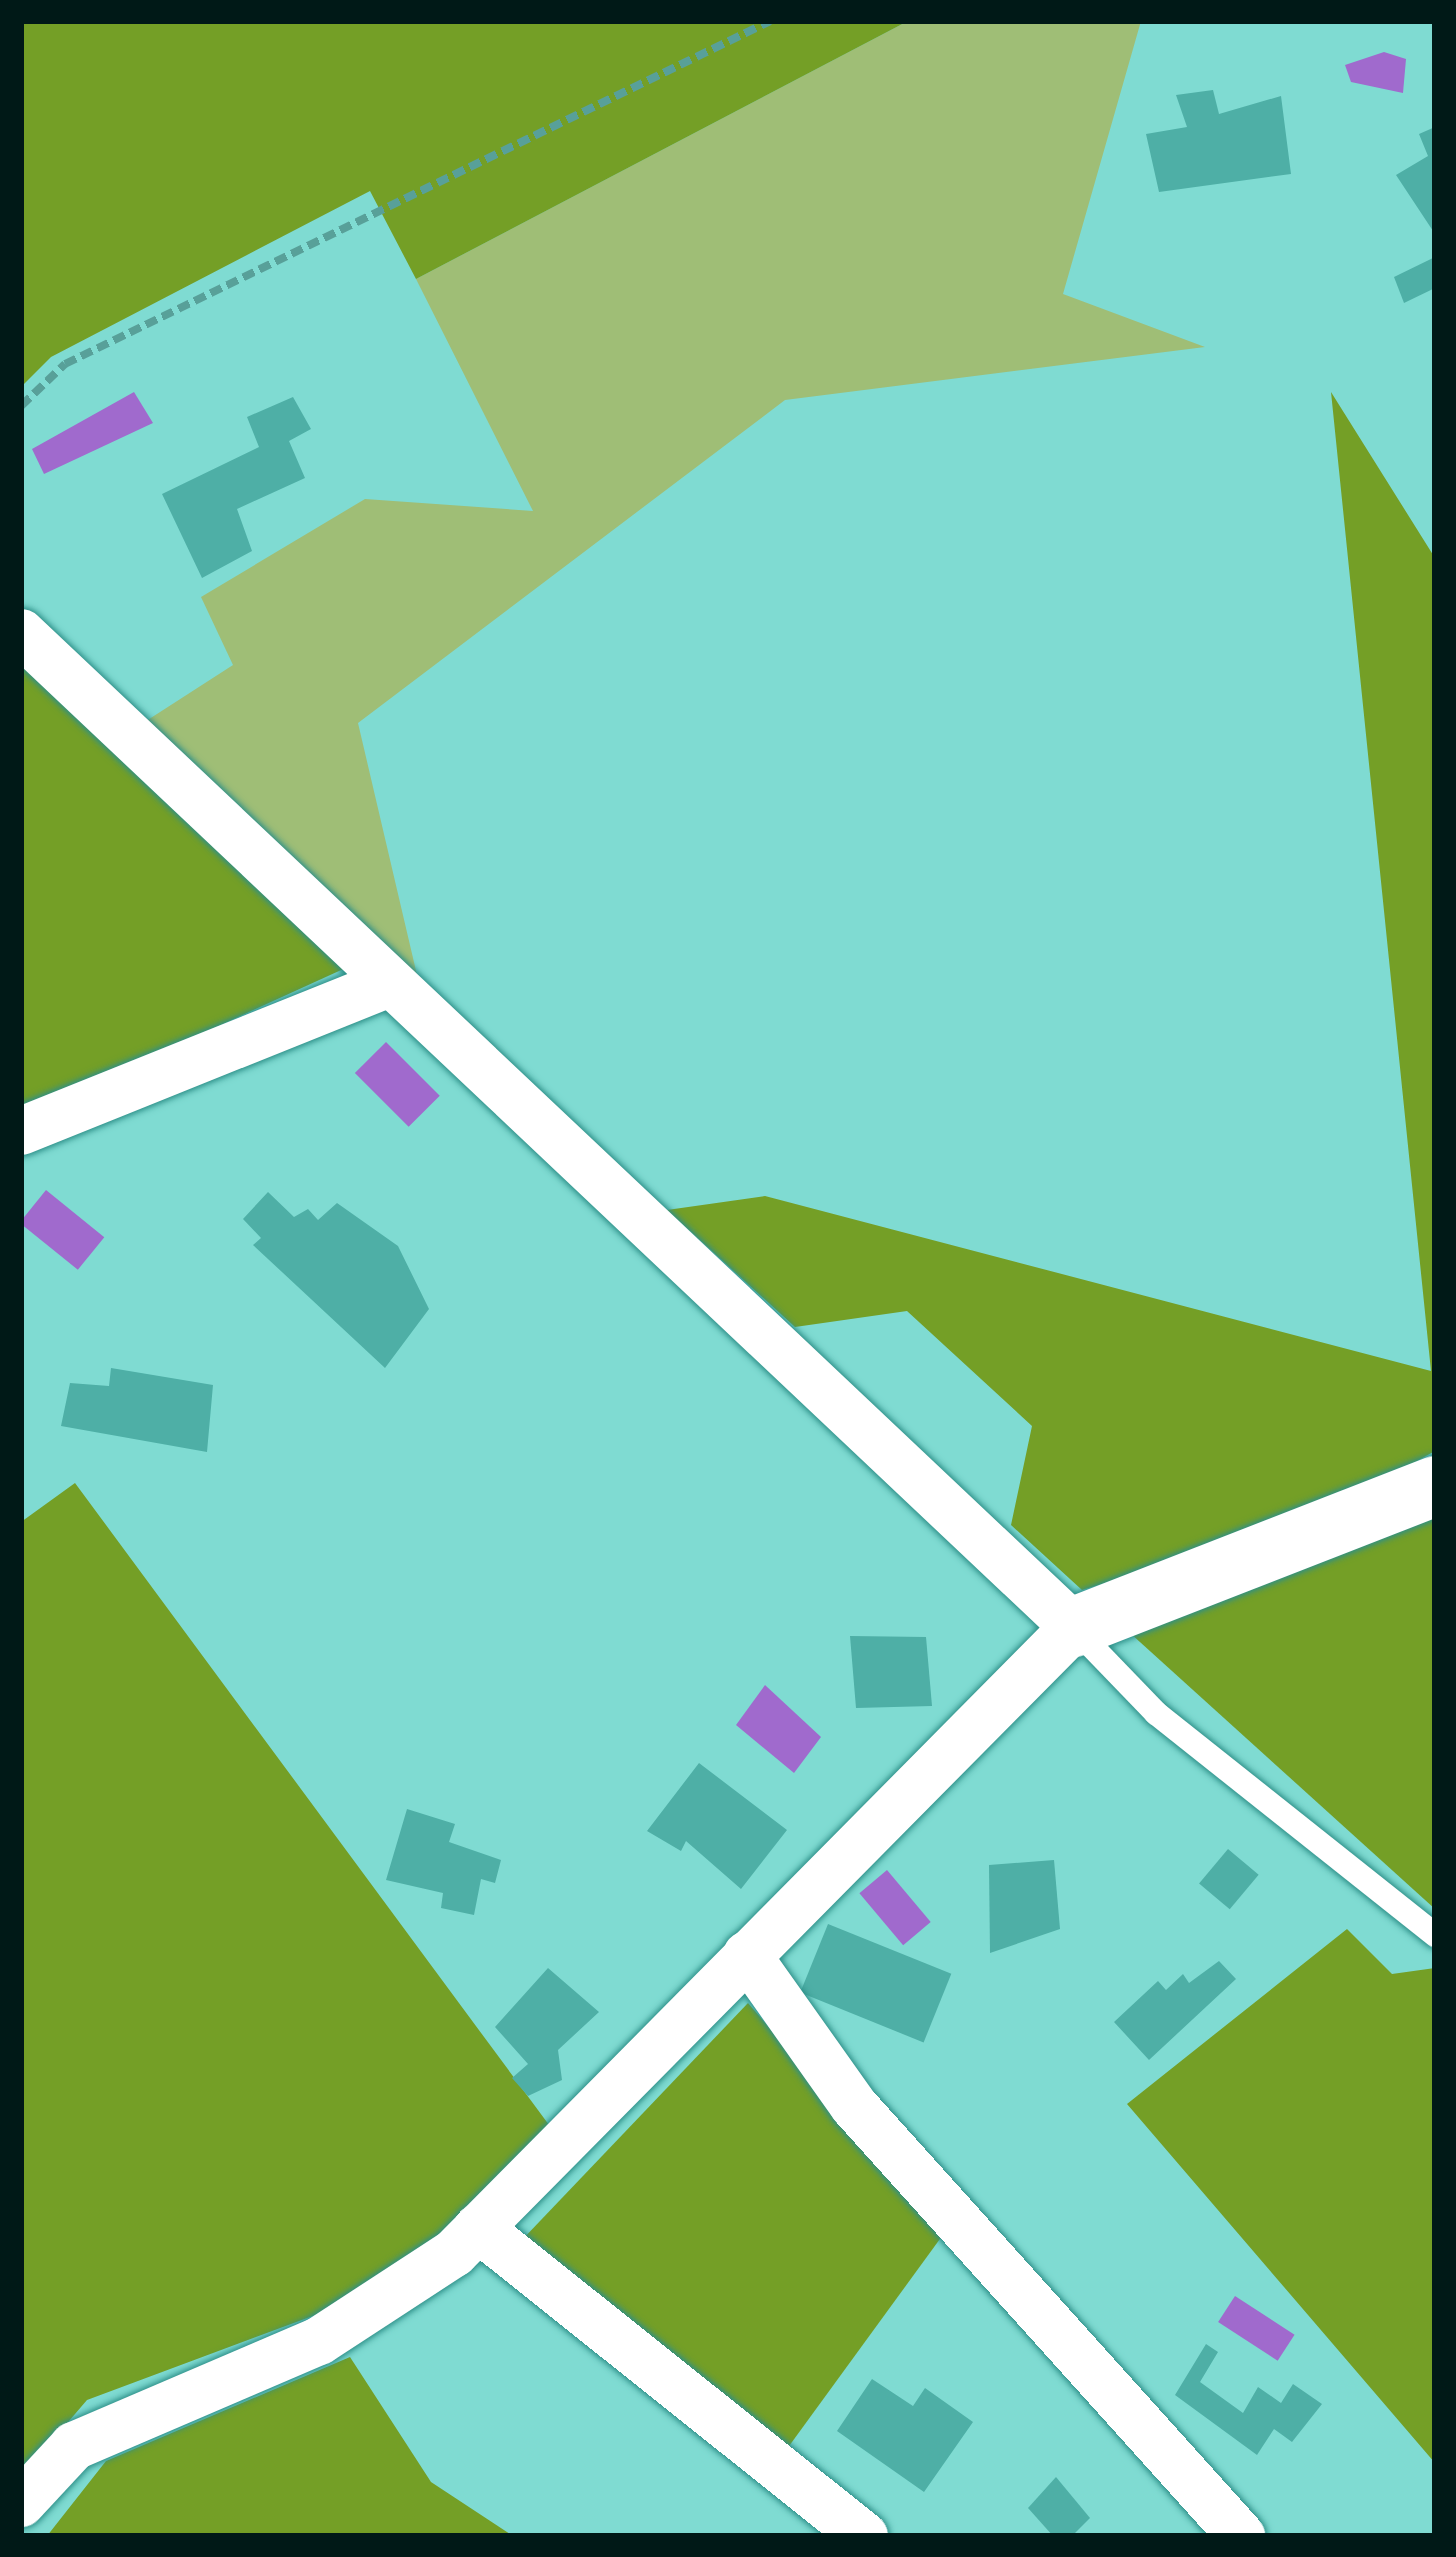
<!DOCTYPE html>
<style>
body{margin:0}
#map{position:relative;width:1456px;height:2557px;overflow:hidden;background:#7fdbd2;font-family:Commissioner,sans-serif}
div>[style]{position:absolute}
.green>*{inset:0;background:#9fbe76}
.forest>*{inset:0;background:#749f26}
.water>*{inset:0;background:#a06acd;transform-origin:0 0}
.building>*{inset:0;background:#4eafa6;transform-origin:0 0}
.path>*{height:8px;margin-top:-4px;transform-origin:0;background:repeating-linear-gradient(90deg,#58a099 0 12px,transparent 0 18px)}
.roads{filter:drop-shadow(0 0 3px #2d8f88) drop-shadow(0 0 3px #2d8f88)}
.service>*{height:24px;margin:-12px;padding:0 12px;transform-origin:12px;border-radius:12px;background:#fff}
.minor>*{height:48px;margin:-24px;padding:0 24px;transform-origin:24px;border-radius:24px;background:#fff}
.tertiary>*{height:60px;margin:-30px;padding:0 30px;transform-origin:30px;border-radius:30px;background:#fff}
span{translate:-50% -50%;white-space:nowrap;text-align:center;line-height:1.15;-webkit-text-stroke:10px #8ce8df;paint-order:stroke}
.frame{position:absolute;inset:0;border:24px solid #001917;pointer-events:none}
</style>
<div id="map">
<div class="green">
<i style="clip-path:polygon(908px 21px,1141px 21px,1063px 294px,1205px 347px,785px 400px,358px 723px,417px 975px,143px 723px,233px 665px,201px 597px,365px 499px,533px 511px,416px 279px)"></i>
</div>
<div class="forest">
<i style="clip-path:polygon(21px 21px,908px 21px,416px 279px,370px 191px,51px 357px,21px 387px)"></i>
<i style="clip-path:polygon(1331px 392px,1435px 558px,1435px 1451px,1306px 1522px,1082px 1590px,1011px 1525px,1032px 1426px,907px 1311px,795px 1327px,667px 1210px,765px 1196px,1431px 1371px)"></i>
<i style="clip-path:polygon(21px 650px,350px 966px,21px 1116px)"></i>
<i style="clip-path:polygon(75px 1483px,552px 2129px,425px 2250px,318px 2314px,87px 2400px,21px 2477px,21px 1522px)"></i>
<i style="clip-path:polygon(1435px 1500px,1435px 1909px,1130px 1633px)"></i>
<i style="clip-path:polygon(1347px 1929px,1392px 1974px,1435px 1968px,1435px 2463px,1127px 2104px)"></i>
<i style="clip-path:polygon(748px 2003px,945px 2232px,784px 2453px,520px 2242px)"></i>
<i style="clip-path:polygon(350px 2357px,431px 2482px,513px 2536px,47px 2536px,106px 2461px)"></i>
</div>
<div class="water">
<i style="clip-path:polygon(1384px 52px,1406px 59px,1403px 93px,1351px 82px,1345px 65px)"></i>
<i style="clip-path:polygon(134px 392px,153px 423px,44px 474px,32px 449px)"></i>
<i style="left:386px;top:1042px;width:76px;height:44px;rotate:45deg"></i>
<i style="left:46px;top:1190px;width:75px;height:42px;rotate:39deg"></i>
<i style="clip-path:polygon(765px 1685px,821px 1737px,794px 1773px,736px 1725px)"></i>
<i style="left:887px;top:1870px;width:68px;height:36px;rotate:50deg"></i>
<i style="left:1235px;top:2296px;width:71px;height:31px;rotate:33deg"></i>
</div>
<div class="building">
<i style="clip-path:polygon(1213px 90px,1219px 114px,1281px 96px,1291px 174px,1159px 192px,1146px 134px,1187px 127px,1176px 95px)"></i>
<i style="clip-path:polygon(1435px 127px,1435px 234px,1396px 175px,1428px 156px,1419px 134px)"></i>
<i style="clip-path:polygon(1435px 257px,1435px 288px,1404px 303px,1394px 277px)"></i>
<i style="clip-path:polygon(293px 397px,311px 429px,289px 441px,305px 478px,237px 509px,252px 551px,202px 578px,162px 494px,259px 447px,247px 417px)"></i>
<i style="clip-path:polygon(268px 1192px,294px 1217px,308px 1209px,318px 1220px,337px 1203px,398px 1246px,429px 1309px,385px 1368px,253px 1245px,261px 1238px,243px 1219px)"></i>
<i style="clip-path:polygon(111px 1368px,213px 1385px,207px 1452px,61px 1426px,70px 1383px,109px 1386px)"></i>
<i style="clip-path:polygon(850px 1636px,926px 1637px,932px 1706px,856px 1708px)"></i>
<i style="clip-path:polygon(699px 1763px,787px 1830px,741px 1889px,686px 1841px,681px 1851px,647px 1831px)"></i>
<i style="clip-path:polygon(407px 1809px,455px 1824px,449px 1842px,501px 1860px,495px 1883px,481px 1879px,474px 1915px,441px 1908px,443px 1893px,386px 1880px)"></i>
<i style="left:1228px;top:1849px;width:40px;height:45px;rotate:40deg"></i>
<i style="clip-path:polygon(1054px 1860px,1060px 1929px,990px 1953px,989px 1865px)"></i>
<i style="left:828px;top:1924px;width:133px;height:74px;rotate:22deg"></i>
<i style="clip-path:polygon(1219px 1961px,1236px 1979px,1149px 2060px,1114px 2022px,1158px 1981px,1166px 1990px,1183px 1974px,1189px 1983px)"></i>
<i style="clip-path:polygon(548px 1968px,599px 2012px,558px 2050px,562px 2080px,528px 2096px,512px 2078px,528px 2064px,495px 2027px)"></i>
<i style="clip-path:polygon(1206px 2344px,1218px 2352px,1200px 2382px,1243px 2413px,1258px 2387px,1281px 2403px,1293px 2384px,1322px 2404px,1292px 2442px,1274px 2429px,1257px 2455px,1175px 2395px)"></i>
<i style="clip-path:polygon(872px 2379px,913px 2406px,925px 2388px,973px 2422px,924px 2492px,837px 2431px)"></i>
<i style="clip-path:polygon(1056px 2477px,1090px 2518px,1072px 2536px,1053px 2536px,1028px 2508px)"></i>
</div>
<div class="path">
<i style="left:21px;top:406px;width:61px;rotate:-43.7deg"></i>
<i style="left:65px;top:364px;width:784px;rotate:-25.94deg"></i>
</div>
<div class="roads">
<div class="service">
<i style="left:1075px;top:1629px;width:117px;rotate:46deg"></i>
<i style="left:1156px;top:1713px;width:357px;rotate:38.5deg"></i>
</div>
<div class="minor">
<i style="left:21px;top:633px;width:1448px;rotate:43.35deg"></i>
<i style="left:1074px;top:1627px;width:881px;rotate:134.72deg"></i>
<i style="left:454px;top:2253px;width:161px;rotate:146.9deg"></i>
<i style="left:319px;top:2341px;width:267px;rotate:156.8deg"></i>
<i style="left:74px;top:2446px;width:78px;rotate:132.9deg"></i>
<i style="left:21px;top:1131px;width:391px;rotate:-21.9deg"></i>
<i style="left:747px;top:1955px;width:185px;rotate:54.7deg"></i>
<i style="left:854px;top:2106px;width:579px;rotate:48.01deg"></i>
<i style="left:478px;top:2228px;width:494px;rotate:38.6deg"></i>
</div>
<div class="tertiary">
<i style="left:1074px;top:1627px;width:388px;rotate:-21.3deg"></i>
</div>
</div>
<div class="frame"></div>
</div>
